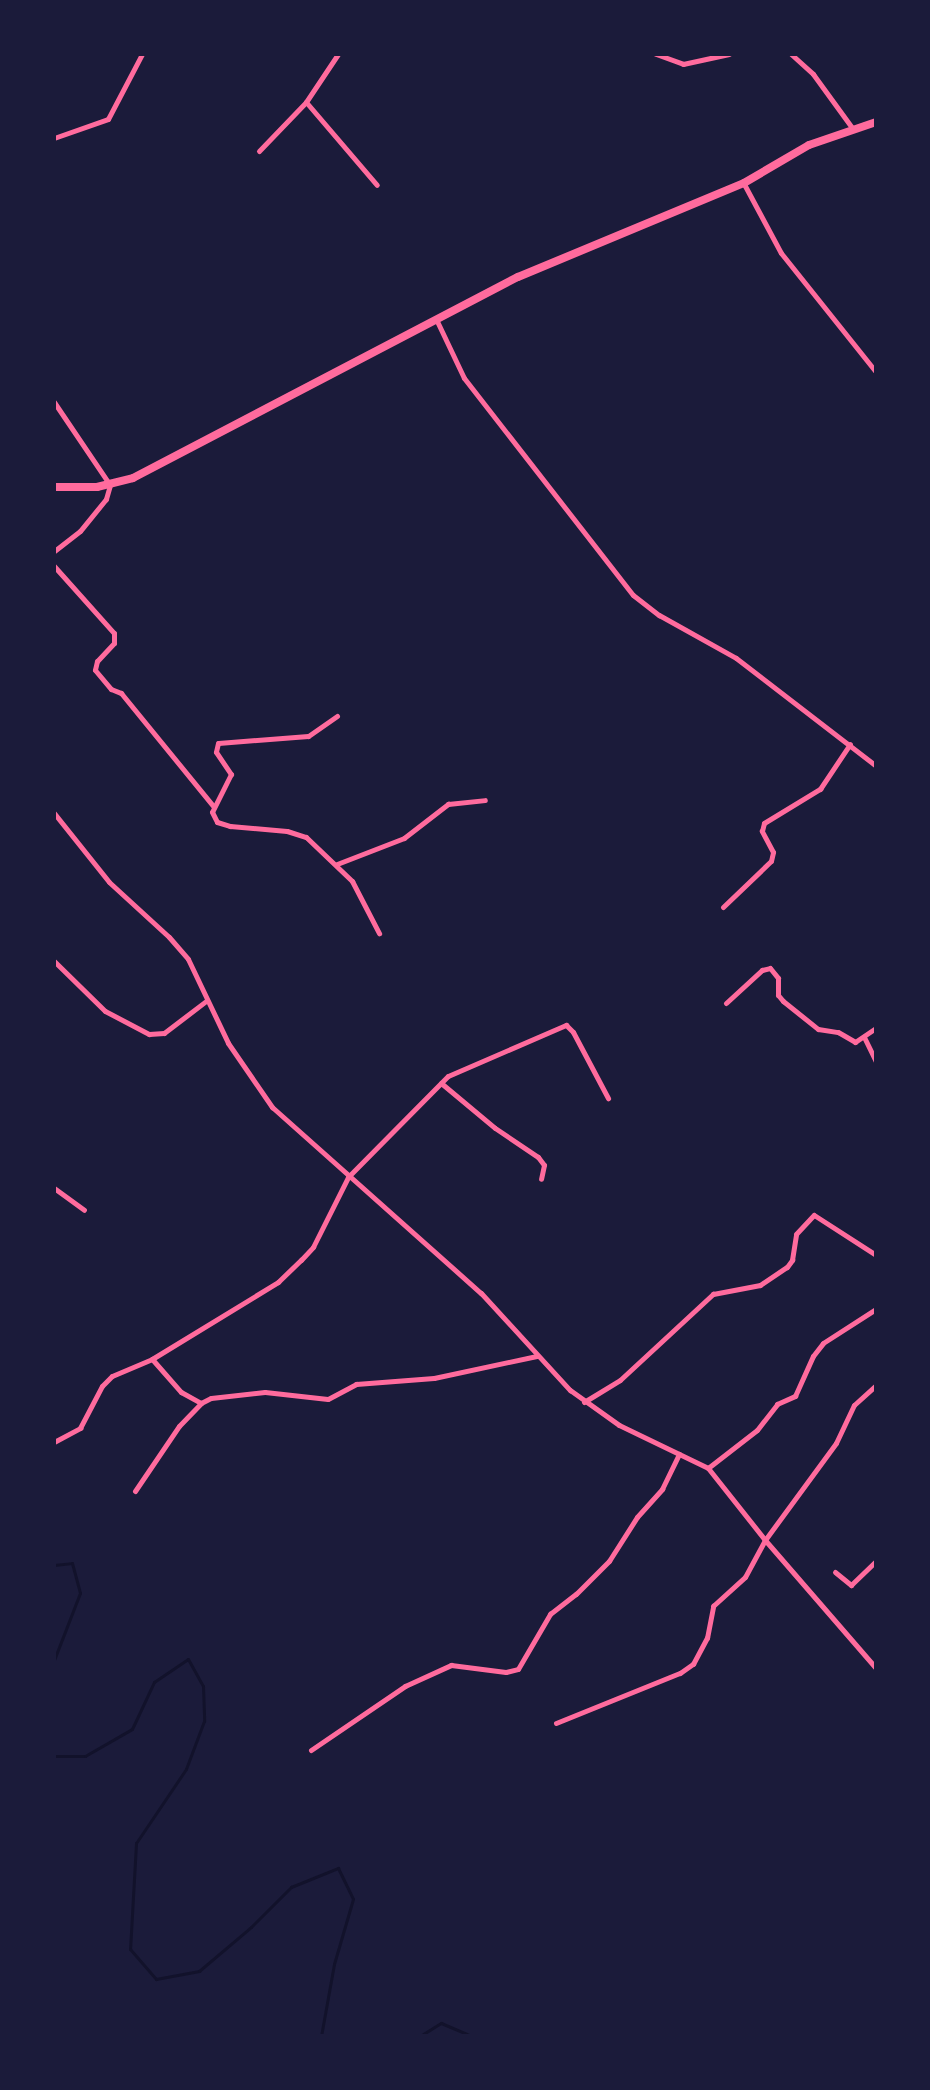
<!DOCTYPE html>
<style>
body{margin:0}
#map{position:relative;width:930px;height:2090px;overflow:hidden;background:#1b1b3a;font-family:"Titillium Web",sans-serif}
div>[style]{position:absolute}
.stream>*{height:3px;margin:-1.5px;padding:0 1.5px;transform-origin:1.5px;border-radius:1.5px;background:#12122b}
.minor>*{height:5px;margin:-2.5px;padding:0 2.5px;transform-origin:2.5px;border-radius:2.5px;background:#ff6b9d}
.trunk>*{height:8px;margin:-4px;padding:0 4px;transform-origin:4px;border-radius:4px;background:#ff6b9d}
span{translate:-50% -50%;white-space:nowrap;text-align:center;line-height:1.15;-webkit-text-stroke:6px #1b1b3a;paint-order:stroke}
.frame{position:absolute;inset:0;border:56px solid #1b1b3a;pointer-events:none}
</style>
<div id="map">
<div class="stream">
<i style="left:54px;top:1565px;width:18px;rotate:-6deg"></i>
<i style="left:72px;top:1563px;width:31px;rotate:75deg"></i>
<i style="left:80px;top:1593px;width:72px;rotate:111.2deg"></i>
<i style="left:54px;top:1756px;width:31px"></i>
<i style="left:85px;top:1756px;width:54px;rotate:-29.9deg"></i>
<i style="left:132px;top:1729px;width:52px;rotate:-64.9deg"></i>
<i style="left:154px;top:1682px;width:41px;rotate:-34.1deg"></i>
<i style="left:188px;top:1659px;width:31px;rotate:61deg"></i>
<i style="left:203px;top:1686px;width:35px;rotate:88deg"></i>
<i style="left:204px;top:1721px;width:51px;rotate:110.6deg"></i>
<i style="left:186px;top:1769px;width:89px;rotate:124deg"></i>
<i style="left:136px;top:1843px;width:106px;rotate:93.2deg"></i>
<i style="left:130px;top:1949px;width:40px;rotate:49deg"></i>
<i style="left:156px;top:1979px;width:44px;rotate:-10.5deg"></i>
<i style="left:199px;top:1971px;width:68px;rotate:-40.2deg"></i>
<i style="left:251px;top:1927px;width:57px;rotate:-45deg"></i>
<i style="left:291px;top:1887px;width:51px;rotate:-22deg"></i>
<i style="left:338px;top:1868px;width:34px;rotate:64deg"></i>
<i style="left:353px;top:1899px;width:68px;rotate:106.3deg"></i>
<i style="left:334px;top:1964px;width:73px;rotate:100.2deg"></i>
<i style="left:420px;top:2036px;width:25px;rotate:-32deg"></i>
<i style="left:441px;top:2023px;width:34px;rotate:23deg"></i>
</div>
<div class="minor">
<i style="left:656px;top:54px;width:29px;rotate:20deg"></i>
<i style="left:683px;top:64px;width:47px;rotate:-12.3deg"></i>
<i style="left:791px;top:54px;width:30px;rotate:42deg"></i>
<i style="left:813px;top:74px;width:68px;rotate:54deg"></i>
<i style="left:306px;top:102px;width:109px;rotate:49.5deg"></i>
<i style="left:54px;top:138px;width:57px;rotate:-19.4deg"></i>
<i style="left:108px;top:119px;width:73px;rotate:-62.4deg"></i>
<i style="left:259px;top:151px;width:68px;rotate:-46.2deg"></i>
<i style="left:306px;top:102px;width:58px;rotate:-56.3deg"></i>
<i style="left:744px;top:184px;width:78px;rotate:61.8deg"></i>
<i style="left:781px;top:253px;width:152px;rotate:51.4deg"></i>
<i style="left:436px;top:319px;width:65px;rotate:64.6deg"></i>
<i style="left:464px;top:378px;width:275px;rotate:52.1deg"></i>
<i style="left:633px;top:595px;width:33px;rotate:38deg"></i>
<i style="left:659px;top:615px;width:88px;rotate:29.2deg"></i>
<i style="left:736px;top:658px;width:177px;rotate:37.6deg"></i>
<i style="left:876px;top:394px;width:27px;rotate:90deg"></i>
<i style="left:54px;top:402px;width:100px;rotate:56deg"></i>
<i style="left:110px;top:485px;width:15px;rotate:106deg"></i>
<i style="left:106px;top:499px;width:41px;rotate:129.1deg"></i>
<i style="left:80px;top:531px;width:33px;rotate:142deg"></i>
<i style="left:54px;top:566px;width:90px;rotate:48.2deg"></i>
<i style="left:114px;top:633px;width:10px;rotate:90deg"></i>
<i style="left:114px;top:643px;width:25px;rotate:133deg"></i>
<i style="left:97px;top:661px;width:9px;rotate:103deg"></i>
<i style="left:95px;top:670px;width:25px;rotate:50deg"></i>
<i style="left:111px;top:689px;width:11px;rotate:22deg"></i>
<i style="left:121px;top:693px;width:146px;rotate:50.8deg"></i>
<i style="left:337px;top:716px;width:35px;rotate:145deg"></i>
<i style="left:308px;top:736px;width:90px;rotate:175.6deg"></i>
<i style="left:218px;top:743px;width:9px;rotate:103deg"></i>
<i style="left:216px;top:752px;width:27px;rotate:56deg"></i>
<i style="left:231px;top:774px;width:42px;rotate:116.6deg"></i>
<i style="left:212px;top:812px;width:11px;rotate:63deg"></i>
<i style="left:217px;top:822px;width:14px;rotate:17deg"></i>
<i style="left:230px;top:826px;width:57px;rotate:5deg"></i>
<i style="left:287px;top:831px;width:20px;rotate:18deg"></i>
<i style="left:306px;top:837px;width:64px;rotate:43.7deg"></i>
<i style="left:352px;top:881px;width:59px;rotate:62.6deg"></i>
<i style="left:54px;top:813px;width:88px;rotate:51.4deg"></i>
<i style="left:109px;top:882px;width:81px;rotate:42.5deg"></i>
<i style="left:169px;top:937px;width:29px;rotate:49deg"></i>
<i style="left:188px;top:959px;width:93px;rotate:64.5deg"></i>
<i style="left:228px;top:1043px;width:78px;rotate:55.5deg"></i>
<i style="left:272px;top:1107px;width:280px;rotate:41.7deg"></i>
<i style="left:481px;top:1293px;width:132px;rotate:47.5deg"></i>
<i style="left:570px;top:1390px;width:60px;rotate:35.5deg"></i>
<i style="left:619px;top:1425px;width:99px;rotate:25.8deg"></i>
<i style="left:708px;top:1468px;width:92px;rotate:51.6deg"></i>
<i style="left:765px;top:1540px;width:169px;rotate:49.1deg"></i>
<i style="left:337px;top:864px;width:72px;rotate:-21.2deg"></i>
<i style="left:404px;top:838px;width:56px;rotate:-37.7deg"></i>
<i style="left:448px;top:804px;width:37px;rotate:-6deg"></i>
<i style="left:723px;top:907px;width:66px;rotate:-43.8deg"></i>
<i style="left:771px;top:861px;width:9px;rotate:-77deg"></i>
<i style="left:773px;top:852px;width:24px;rotate:-118deg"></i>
<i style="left:762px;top:831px;width:8px;rotate:-76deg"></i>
<i style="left:764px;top:823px;width:66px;rotate:-31.3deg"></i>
<i style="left:820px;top:789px;width:54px;rotate:-56.3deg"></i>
<i style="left:54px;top:961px;width:71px;rotate:44.4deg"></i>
<i style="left:105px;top:1011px;width:50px;rotate:27.6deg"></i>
<i style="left:149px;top:1034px;width:15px;rotate:-4deg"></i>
<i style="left:164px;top:1033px;width:53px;rotate:-37.3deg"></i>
<i style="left:726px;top:1003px;width:49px;rotate:-42.5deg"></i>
<i style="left:762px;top:970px;width:8px;rotate:-14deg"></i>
<i style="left:770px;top:968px;width:13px;rotate:51deg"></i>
<i style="left:778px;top:978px;width:17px;rotate:90deg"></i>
<i style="left:778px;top:995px;width:8px;rotate:50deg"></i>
<i style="left:783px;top:1001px;width:45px;rotate:38.7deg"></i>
<i style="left:818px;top:1029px;width:20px;rotate:9deg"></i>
<i style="left:838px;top:1032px;width:20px;rotate:30deg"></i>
<i style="left:855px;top:1042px;width:25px;rotate:-34deg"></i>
<i style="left:864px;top:1037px;width:28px;rotate:64deg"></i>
<i style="left:441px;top:1083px;width:70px;rotate:39.8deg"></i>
<i style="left:495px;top:1128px;width:52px;rotate:34deg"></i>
<i style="left:538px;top:1157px;width:10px;rotate:53deg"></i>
<i style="left:544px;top:1165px;width:14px;rotate:102deg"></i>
<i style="left:54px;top:1188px;width:37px;rotate:36deg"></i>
<i style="left:152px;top:1359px;width:44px;rotate:48.7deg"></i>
<i style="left:181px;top:1392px;width:23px;rotate:29deg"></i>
<i style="left:584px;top:1402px;width:42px;rotate:-31.4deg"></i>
<i style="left:620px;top:1380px;width:127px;rotate:-42.8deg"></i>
<i style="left:713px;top:1294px;width:48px;rotate:-10.8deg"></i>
<i style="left:760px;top:1285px;width:32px;rotate:-34deg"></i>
<i style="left:787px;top:1267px;width:9px;rotate:-54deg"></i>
<i style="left:792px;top:1260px;width:26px;rotate:-81deg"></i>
<i style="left:796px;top:1234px;width:26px;rotate:-47deg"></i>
<i style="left:814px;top:1215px;width:74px;rotate:32.8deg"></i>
<i style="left:54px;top:1442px;width:30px;rotate:-28deg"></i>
<i style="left:80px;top:1428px;width:47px;rotate:-62.4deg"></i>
<i style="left:102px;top:1386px;width:14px;rotate:-45deg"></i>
<i style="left:112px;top:1376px;width:43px;rotate:-23deg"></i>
<i style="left:152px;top:1359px;width:148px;rotate:-31.4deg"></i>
<i style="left:278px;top:1282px;width:32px;rotate:-44deg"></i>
<i style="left:301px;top:1260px;width:18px;rotate:-47deg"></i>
<i style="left:313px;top:1247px;width:78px;rotate:-63.4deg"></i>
<i style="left:348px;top:1177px;width:142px;rotate:-45.3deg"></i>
<i style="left:448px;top:1076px;width:129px;rotate:-23.4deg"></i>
<i style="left:566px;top:1025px;width:10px;rotate:45deg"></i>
<i style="left:573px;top:1032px;width:75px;rotate:62.1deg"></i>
<i style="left:708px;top:1468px;width:62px;rotate:-37.8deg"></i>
<i style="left:757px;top:1430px;width:33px;rotate:-52deg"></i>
<i style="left:777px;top:1404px;width:20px;rotate:-24deg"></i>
<i style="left:795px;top:1396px;width:44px;rotate:-65.8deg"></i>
<i style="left:813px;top:1356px;width:16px;rotate:-52deg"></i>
<i style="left:823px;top:1343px;width:63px;rotate:-32.7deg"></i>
<i style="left:135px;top:1491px;width:78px;rotate:-55.9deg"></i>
<i style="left:179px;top:1426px;width:32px;rotate:-46deg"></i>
<i style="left:201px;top:1403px;width:11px;rotate:-27deg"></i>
<i style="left:211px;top:1398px;width:54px;rotate:-6.3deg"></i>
<i style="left:265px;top:1392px;width:63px;rotate:6.3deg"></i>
<i style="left:328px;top:1399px;width:32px;rotate:-28deg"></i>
<i style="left:356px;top:1384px;width:78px;rotate:-4.4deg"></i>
<i style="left:434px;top:1378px;width:105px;rotate:-12.1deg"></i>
<i style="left:835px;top:1572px;width:21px;rotate:39deg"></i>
<i style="left:851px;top:1585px;width:35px;rotate:-44deg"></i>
<i style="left:556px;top:1723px;width:134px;rotate:-22deg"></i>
<i style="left:680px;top:1673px;width:16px;rotate:-35deg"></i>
<i style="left:693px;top:1664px;width:30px;rotate:-62deg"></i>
<i style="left:707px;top:1638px;width:33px;rotate:-79deg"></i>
<i style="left:713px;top:1606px;width:43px;rotate:-42.2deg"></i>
<i style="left:745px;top:1577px;width:42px;rotate:-61.6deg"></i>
<i style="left:765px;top:1540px;width:120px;rotate:-53.8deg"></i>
<i style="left:836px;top:1443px;width:42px;rotate:-64.7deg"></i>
<i style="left:854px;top:1405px;width:30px;rotate:-42deg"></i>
<i style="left:311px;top:1750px;width:114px;rotate:-34.2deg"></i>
<i style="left:405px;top:1686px;width:51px;rotate:-24.5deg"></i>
<i style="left:451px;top:1665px;width:55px;rotate:7.3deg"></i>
<i style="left:506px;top:1672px;width:12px;rotate:-14deg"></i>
<i style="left:518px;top:1669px;width:64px;rotate:-59.8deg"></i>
<i style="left:550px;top:1614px;width:33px;rotate:-38deg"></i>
<i style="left:576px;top:1594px;width:47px;rotate:-45deg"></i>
<i style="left:609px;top:1561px;width:52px;rotate:-57.5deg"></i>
<i style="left:637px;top:1517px;width:38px;rotate:-48deg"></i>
<i style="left:662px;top:1489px;width:39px;rotate:-64deg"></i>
</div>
<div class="trunk">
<i style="left:54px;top:487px;width:43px"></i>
<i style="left:97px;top:487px;width:37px;rotate:-14deg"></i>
<i style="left:133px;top:478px;width:434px;rotate:-27.6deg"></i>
<i style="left:518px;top:277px;width:245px;rotate:-22.6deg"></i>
<i style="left:744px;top:183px;width:75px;rotate:-30.3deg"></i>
<i style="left:809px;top:145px;width:71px;rotate:-18.9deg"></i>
</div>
<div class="frame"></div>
</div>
